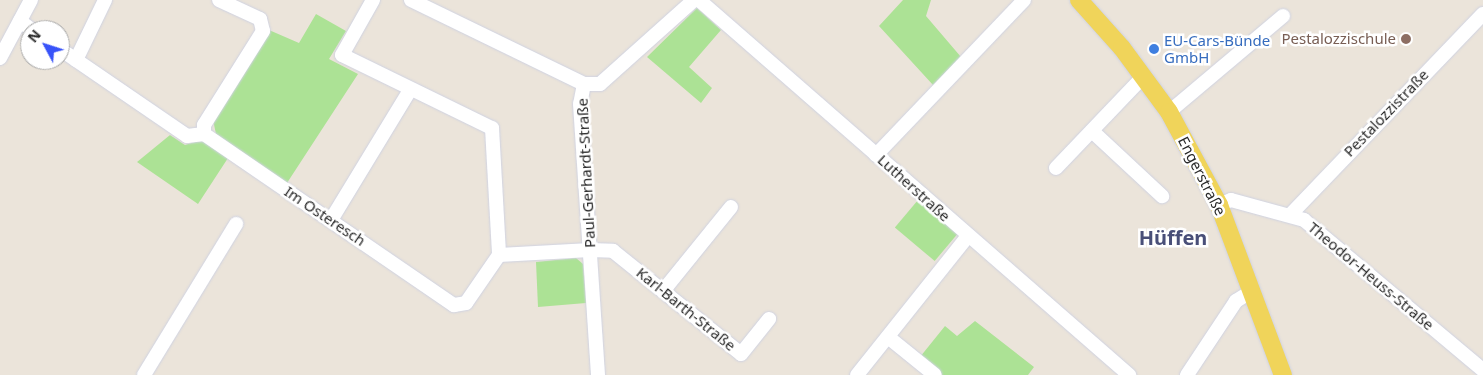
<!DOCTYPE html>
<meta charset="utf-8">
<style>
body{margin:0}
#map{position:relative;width:1483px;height:375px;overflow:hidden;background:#ebe4da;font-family:"Noto Sans",sans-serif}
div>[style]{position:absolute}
.green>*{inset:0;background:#ace295;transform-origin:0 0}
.roads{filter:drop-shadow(0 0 1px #cfd2e1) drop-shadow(0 0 1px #cfd2e1)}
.minor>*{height:14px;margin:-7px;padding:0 7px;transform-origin:7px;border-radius:7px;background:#fff}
.major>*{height:18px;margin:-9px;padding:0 9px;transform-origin:9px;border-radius:9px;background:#f0d45a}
.dots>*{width:14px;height:14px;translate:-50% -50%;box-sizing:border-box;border:2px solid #fff;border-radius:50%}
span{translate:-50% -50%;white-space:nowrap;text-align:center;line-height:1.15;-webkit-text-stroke:5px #fff;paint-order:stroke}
.education-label{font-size:15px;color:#785e54}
.right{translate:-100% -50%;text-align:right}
.shop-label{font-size:15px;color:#366cbe}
.left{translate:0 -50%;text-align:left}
.street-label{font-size:15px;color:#282828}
.district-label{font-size:20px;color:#494f78;font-weight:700}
.north{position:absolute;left:20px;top:20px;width:50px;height:50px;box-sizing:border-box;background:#fff;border:1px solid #a9a9a9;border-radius:50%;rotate:310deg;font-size:14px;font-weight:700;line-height:20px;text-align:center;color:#282828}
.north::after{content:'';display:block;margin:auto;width:18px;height:22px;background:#3853f9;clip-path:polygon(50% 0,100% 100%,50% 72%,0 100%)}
</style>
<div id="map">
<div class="green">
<i style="clip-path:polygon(903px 0,931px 0,926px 16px,961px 57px,933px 85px,879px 26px)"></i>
<i style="clip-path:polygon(697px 8px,721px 30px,689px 67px,712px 88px,701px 103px,647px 57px)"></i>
<i style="clip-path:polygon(316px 14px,346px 31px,329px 59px,358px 74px,287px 183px,216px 134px,213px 120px,269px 30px,299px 43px)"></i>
<i style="clip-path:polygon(170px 135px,185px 145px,201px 140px,228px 158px,198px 204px,137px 162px)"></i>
<i style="left:918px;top:200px;width:52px;height:36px;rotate:40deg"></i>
<i style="clip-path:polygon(576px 258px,583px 264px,586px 303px,538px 307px,536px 262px)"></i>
<i style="clip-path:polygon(975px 321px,1034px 367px,1028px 375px,942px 375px,920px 357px,945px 326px,957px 336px)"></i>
</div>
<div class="roads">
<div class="minor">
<i style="left:373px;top:0;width:63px;rotate:119.4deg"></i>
<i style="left:342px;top:55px;width:167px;rotate:26deg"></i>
<i style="left:492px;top:128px;width:127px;rotate:86.8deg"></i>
<i style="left:411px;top:0;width:192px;rotate:25.9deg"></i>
<i style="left:584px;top:84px;width:16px"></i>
<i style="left:600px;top:84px;width:126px;rotate:-41.8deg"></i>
<i style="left:699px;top:0;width:571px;rotate:41.09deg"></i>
<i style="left:20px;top:21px;width:15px;rotate:37deg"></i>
<i style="left:60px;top:49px;width:154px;rotate:34.4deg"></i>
<i style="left:187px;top:136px;width:17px;rotate:-7deg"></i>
<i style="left:204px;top:134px;width:303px;rotate:34.4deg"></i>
<i style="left:454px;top:305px;width:12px;rotate:-9deg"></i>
<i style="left:466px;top:303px;width:58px;rotate:-55.5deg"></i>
<i style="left:499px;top:255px;width:91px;rotate:-3.1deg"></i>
<i style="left:590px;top:250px;width:23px;rotate:2deg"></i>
<i style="left:613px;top:251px;width:164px;rotate:38.8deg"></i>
<i style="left:741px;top:354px;width:45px;rotate:-51.3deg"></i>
<i style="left:0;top:58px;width:66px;rotate:-61.9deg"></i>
<i style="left:76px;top:60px;width:67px;rotate:-64.2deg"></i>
<i style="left:584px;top:84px;width:20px;rotate:101deg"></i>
<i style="left:580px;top:104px;width:272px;rotate:86.2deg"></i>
<i style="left:1169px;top:112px;width:149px;rotate:-40.1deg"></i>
<i style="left:1092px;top:131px;width:96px;rotate:42.9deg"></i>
<i style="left:204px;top:134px;width:9px;rotate:-90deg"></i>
<i style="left:204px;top:125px;width:111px;rotate:-57.9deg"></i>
<i style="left:263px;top:31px;width:12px;rotate:-104deg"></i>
<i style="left:260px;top:19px;width:45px;rotate:-155.1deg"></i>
<i style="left:876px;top:155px;width:214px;rotate:-46.3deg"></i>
<i style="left:1056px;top:168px;width:127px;rotate:-46.3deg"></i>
<i style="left:1219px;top:205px;width:13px;rotate:-23deg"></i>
<i style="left:1231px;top:200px;width:76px;rotate:15.3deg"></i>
<i style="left:1304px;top:220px;width:234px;rotate:40deg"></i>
<i style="left:1291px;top:214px;width:277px;rotate:-46.2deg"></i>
<i style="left:331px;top:220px;width:152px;rotate:-58.7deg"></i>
<i style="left:663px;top:291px;width:108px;rotate:-51deg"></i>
<i style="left:888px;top:337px;width:60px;rotate:39deg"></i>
<i style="left:144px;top:375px;width:177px;rotate:-58.6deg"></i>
<i style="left:857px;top:375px;width:178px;rotate:-51.4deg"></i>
<i style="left:1187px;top:375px;width:89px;rotate:-56.5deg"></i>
<i style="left:1236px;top:301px;width:19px;rotate:-32deg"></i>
</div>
<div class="major">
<i style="left:1079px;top:0;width:64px;rotate:48.1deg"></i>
<i style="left:1122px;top:48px;width:79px;rotate:53.7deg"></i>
<i style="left:1169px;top:112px;width:106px;rotate:61.7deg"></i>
<i style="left:1219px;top:205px;width:182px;rotate:69.4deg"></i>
</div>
</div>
<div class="dots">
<i style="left:1406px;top:39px;background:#8d6e63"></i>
<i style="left:1154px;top:49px;background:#3f7fe0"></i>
</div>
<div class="education-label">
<span class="right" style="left:1396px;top:39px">Pestalozzischule</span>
</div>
<div class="shop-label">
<span class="left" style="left:1164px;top:49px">EU-Cars-Bünde<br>GmbH</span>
</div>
<div class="street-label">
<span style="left:1386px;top:113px;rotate:-46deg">Pestalozzistraße</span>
<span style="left:586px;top:173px;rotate:-93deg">Paul-Gerhardt-Straße</span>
<span style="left:1202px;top:176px;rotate:63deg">Engerstraße</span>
<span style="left:914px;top:188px;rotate:42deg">Lutherstraße</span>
<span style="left:325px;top:216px;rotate:34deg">Im Osteresch</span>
<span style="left:1371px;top:276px;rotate:40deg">Theodor-Heuss-Straße</span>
<span style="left:686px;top:309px;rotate:39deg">Karl-Barth-Straße</span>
</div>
<div class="district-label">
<span style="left:1173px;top:237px">Hüffen</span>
</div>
<div class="north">N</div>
</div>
